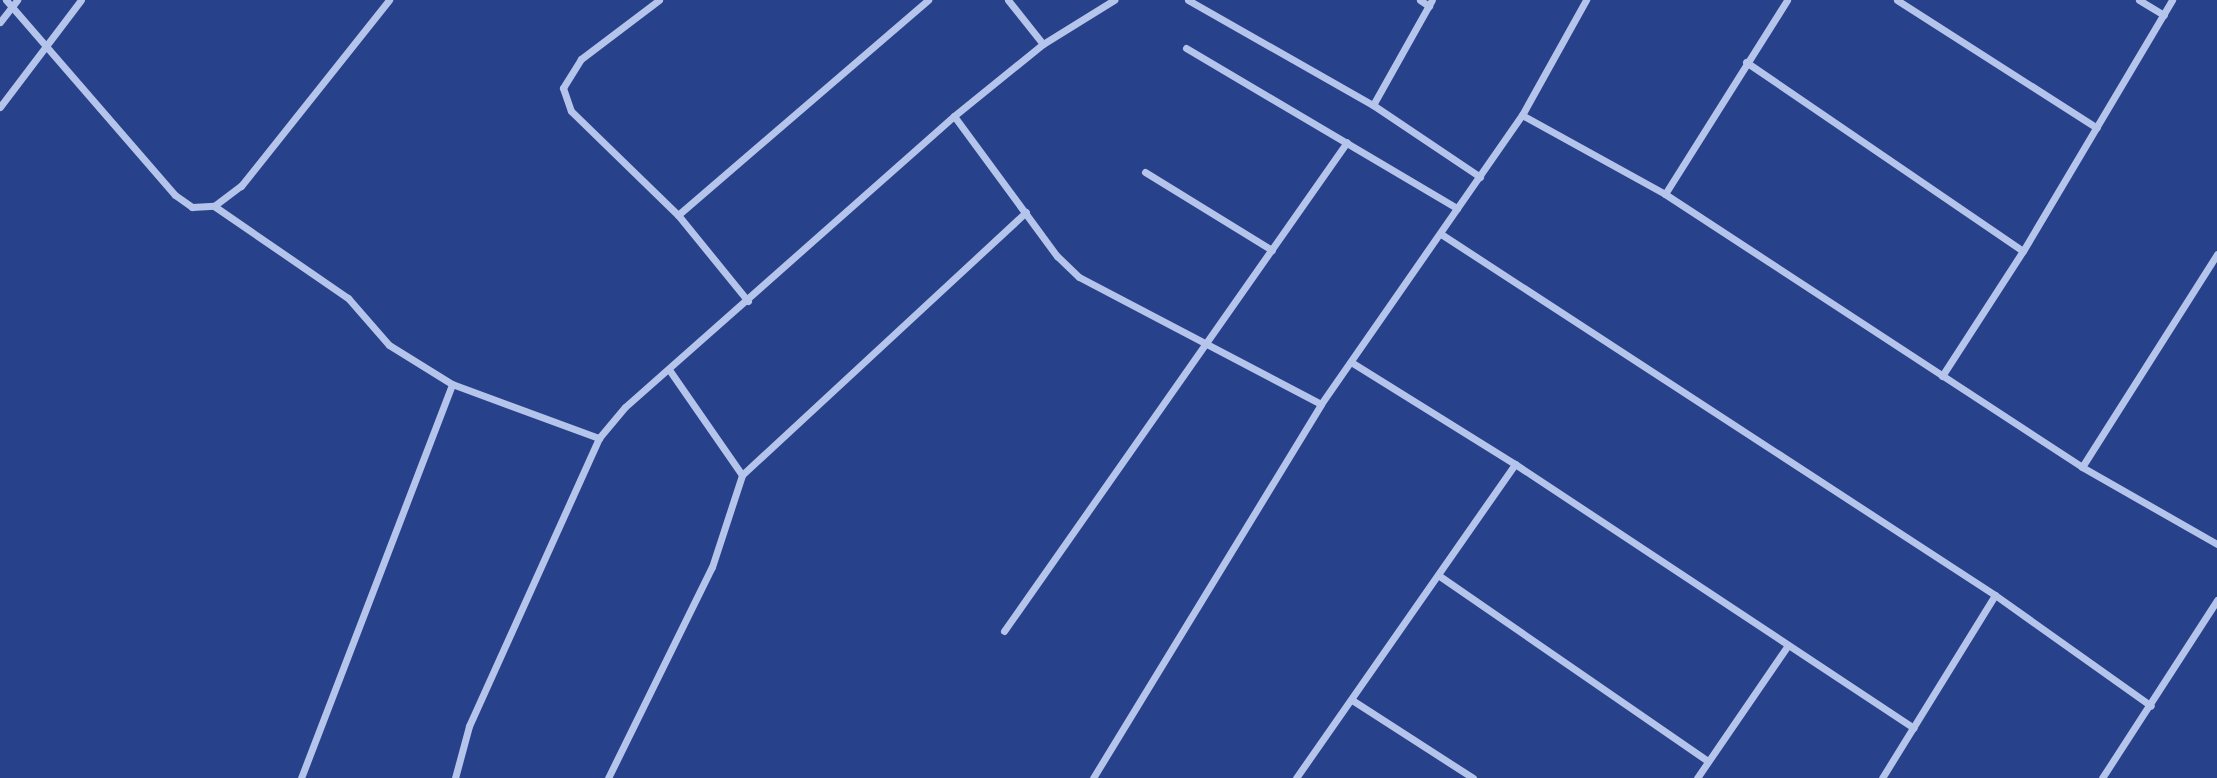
<!DOCTYPE html>
<style>
body{margin:0}
#map{position:relative;width:2217px;height:778px;overflow:hidden;background:#27418b;font-family:"Golos Text",sans-serif}
div>[style]{position:absolute}
.street>*{height:7px;margin:-3.5px;padding:0 3.5px;transform-origin:3.5px;border-radius:3.5px;background:#b5c4ea}
span{translate:-50% -50%;white-space:nowrap;text-align:center;line-height:1.15;-webkit-text-stroke:6px #27418b;paint-order:stroke}
</style>
<div id="map">
<div class="street">
<i style="left:6px;top:0;width:258px;rotate:49.1deg"></i>
<i style="left:175px;top:195px;width:21px;rotate:35deg"></i>
<i style="left:192px;top:207px;width:22px;rotate:-3deg"></i>
<i style="left:214px;top:206px;width:34px;rotate:-37deg"></i>
<i style="left:241px;top:186px;width:238px;rotate:-51.5deg"></i>
<i style="left:659px;top:0;width:98px;rotate:142.9deg"></i>
<i style="left:581px;top:59px;width:34px;rotate:122deg"></i>
<i style="left:563px;top:88px;width:24px;rotate:71deg"></i>
<i style="left:571px;top:111px;width:149px;rotate:44.2deg"></i>
<i style="left:678px;top:215px;width:111px;rotate:50.9deg"></i>
<i style="left:1008px;top:0;width:56px;rotate:51.5deg"></i>
<i style="left:1188px;top:0;width:213px;rotate:29.6deg"></i>
<i style="left:1373px;top:105px;width:129px;rotate:33.9deg"></i>
<i style="left:1420px;top:0;width:11px;rotate:34deg"></i>
<i style="left:1897px;top:0;width:237px;rotate:32.6deg"></i>
<i style="left:2139px;top:0;width:29px;rotate:31deg"></i>
<i style="left:0;top:22px;width:28px;rotate:-52deg"></i>
<i style="left:1186px;top:48px;width:315px;rotate:30.6deg"></i>
<i style="left:1746px;top:62px;width:335px;rotate:34.3deg"></i>
<i style="left:1373px;top:105px;width:120px;rotate:-60.7deg"></i>
<i style="left:0;top:107px;width:134px;rotate:-52.9deg"></i>
<i style="left:1522px;top:115px;width:163px;rotate:28.9deg"></i>
<i style="left:1665px;top:194px;width:498px;rotate:33.2deg"></i>
<i style="left:2082px;top:467px;width:155px;rotate:29.7deg"></i>
<i style="left:954px;top:116px;width:174px;rotate:53.7deg"></i>
<i style="left:1057px;top:256px;width:30px;rotate:44deg"></i>
<i style="left:1079px;top:277px;width:273px;rotate:27.7deg"></i>
<i style="left:1145px;top:172px;width:149px;rotate:31.6deg"></i>
<i style="left:1665px;top:194px;width:229px;rotate:-57.8deg"></i>
<i style="left:214px;top:206px;width:163px;rotate:34.5deg"></i>
<i style="left:348px;top:298px;width:62px;rotate:48.9deg"></i>
<i style="left:389px;top:345px;width:74px;rotate:31.8deg"></i>
<i style="left:452px;top:384px;width:157px;rotate:20.2deg"></i>
<i style="left:678px;top:215px;width:330px;rotate:-40.7deg"></i>
<i style="left:1441px;top:234px;width:661px;rotate:33.09deg"></i>
<i style="left:1995px;top:595px;width:191px;rotate:35.4deg"></i>
<i style="left:1351px;top:362px;width:193px;rotate:31.9deg"></i>
<i style="left:1515px;top:464px;width:478px;rotate:33.5deg"></i>
<i style="left:670px;top:371px;width:126px;rotate:55.3deg"></i>
<i style="left:1942px;top:376px;width:149px;rotate:-57.1deg"></i>
<i style="left:2023px;top:251px;width:292px;rotate:-59.3deg"></i>
<i style="left:2082px;top:467px;width:252px;rotate:-57.6deg"></i>
<i style="left:1441px;top:577px;width:324px;rotate:34.6deg"></i>
<i style="left:1004px;top:631px;width:597px;rotate:-54.95deg"></i>
<i style="left:1352px;top:700px;width:144px;rotate:32.8deg"></i>
<i style="left:301px;top:778px;width:422px;rotate:-69deg"></i>
<i style="left:455px;top:778px;width:54px;rotate:-74.9deg"></i>
<i style="left:469px;top:726px;width:316px;rotate:-65.7deg"></i>
<i style="left:599px;top:438px;width:40px;rotate:-50deg"></i>
<i style="left:625px;top:407px;width:439px;rotate:-41.5deg"></i>
<i style="left:954px;top:116px;width:114px;rotate:-39deg"></i>
<i style="left:1043px;top:44px;width:84px;rotate:-31.8deg"></i>
<i style="left:608px;top:778px;width:235px;rotate:-63.8deg"></i>
<i style="left:712px;top:567px;width:97px;rotate:-71.9deg"></i>
<i style="left:742px;top:475px;width:387px;rotate:-42.8deg"></i>
<i style="left:1093px;top:778px;width:438px;rotate:-58.6deg"></i>
<i style="left:1321px;top:404px;width:352px;rotate:-55.2deg"></i>
<i style="left:1522px;top:115px;width:132px;rotate:-60.9deg"></i>
<i style="left:1296px;top:778px;width:383px;rotate:-55.1deg"></i>
<i style="left:1697px;top:778px;width:161px;rotate:-55.6deg"></i>
<i style="left:1882px;top:778px;width:215px;rotate:-58.3deg"></i>
<i style="left:2102px;top:778px;width:212px;rotate:-57.1deg"></i>
</div>
</div>
